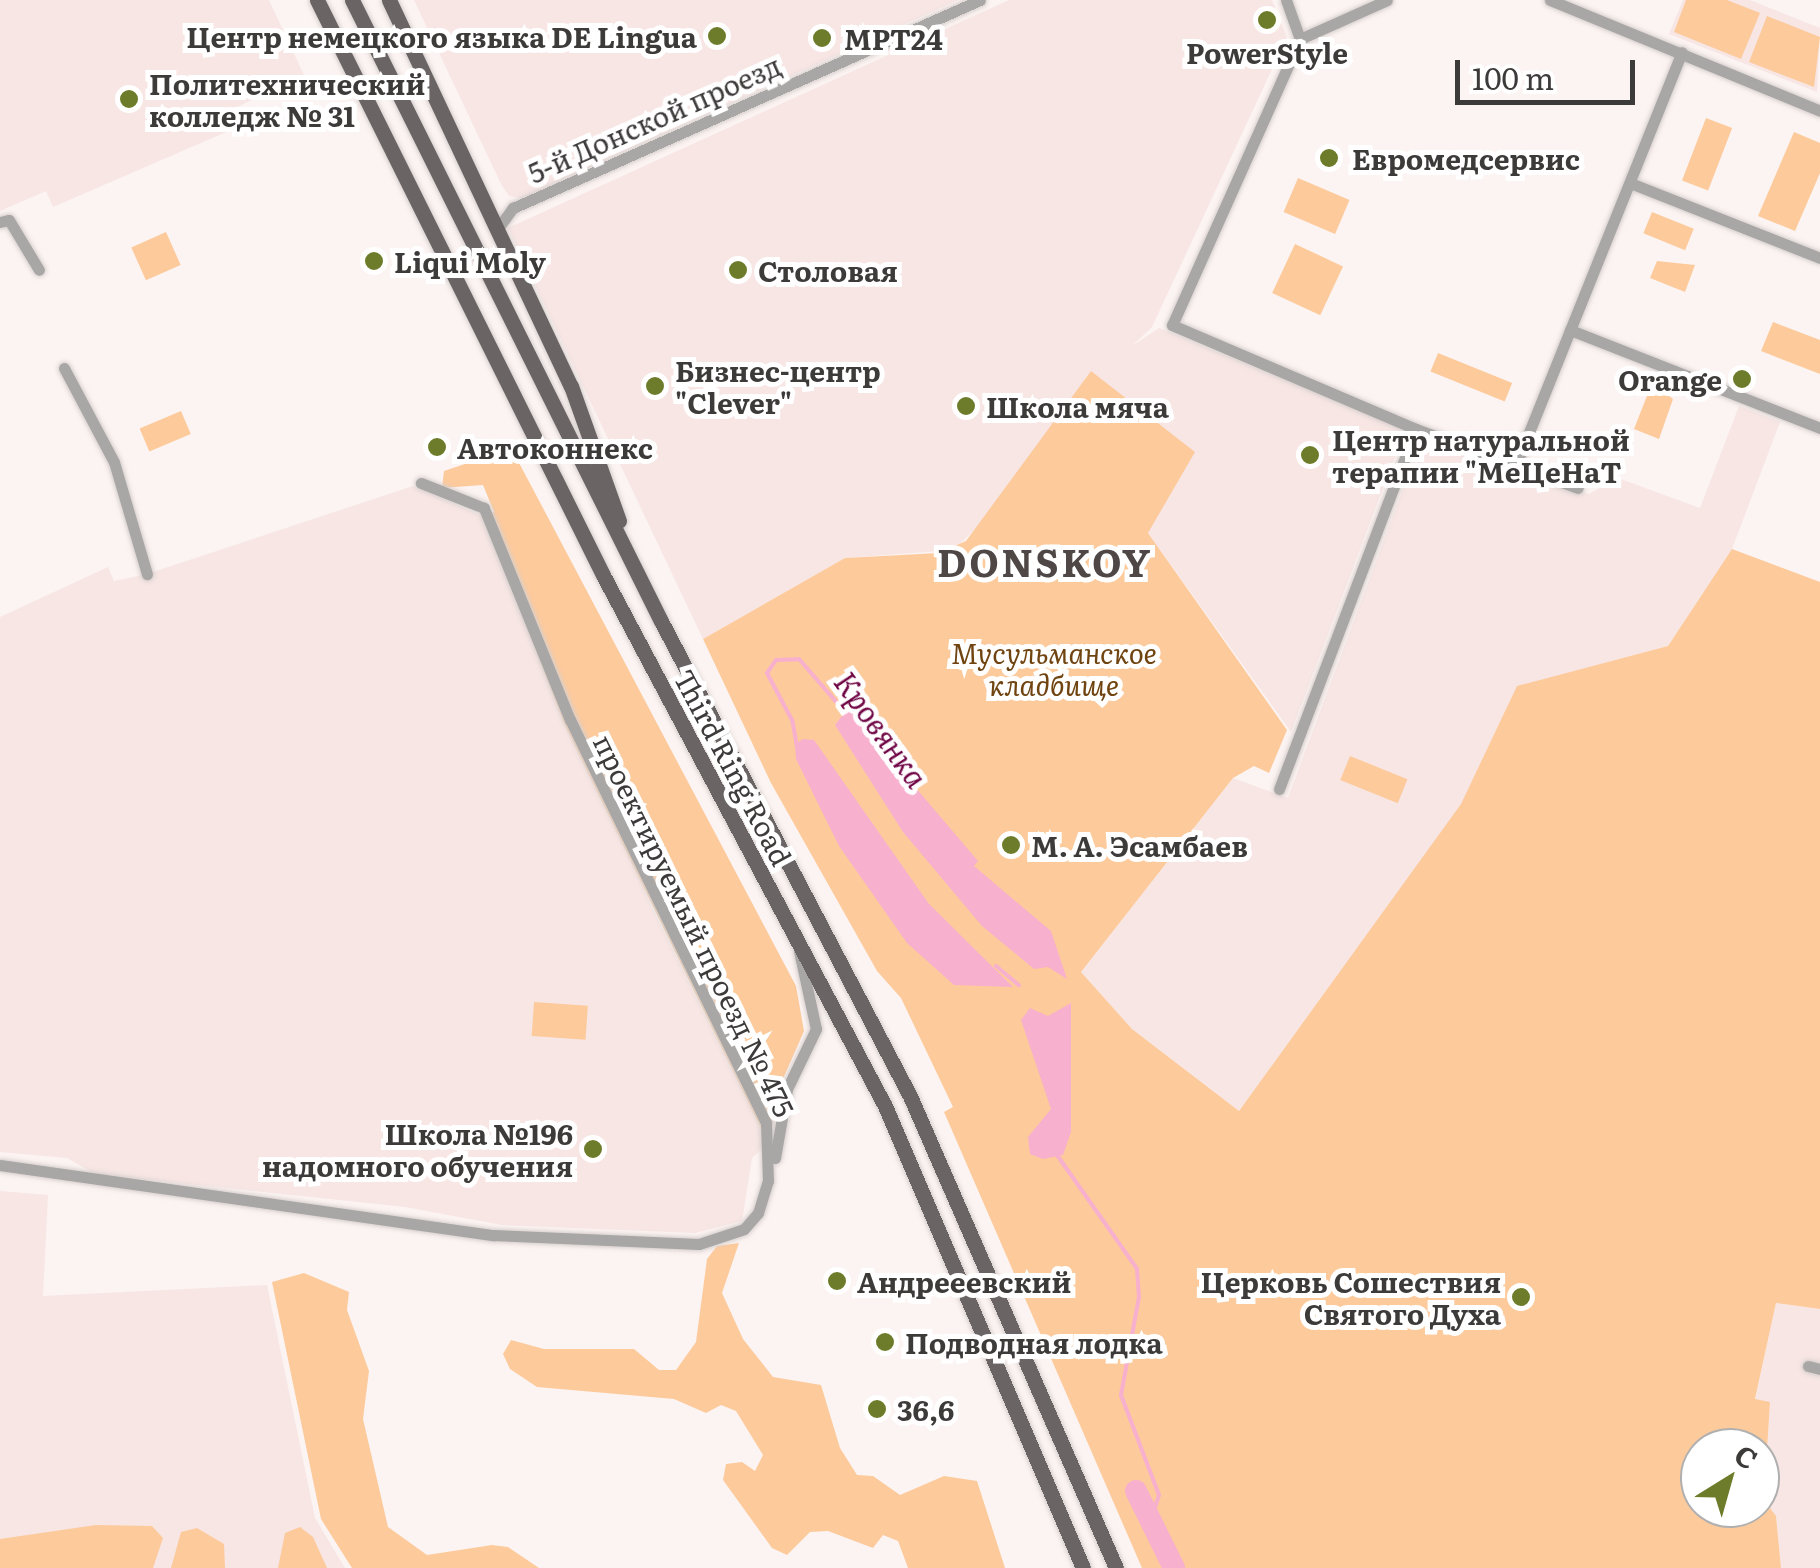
<!DOCTYPE html>
<meta charset="utf-8">
<style>
body{margin:0}
#map{position:relative;width:1820px;height:1568px;overflow:hidden;background:#fcf4f2;font-family:Literata,serif}
div>[style]{position:absolute}
.built>*{inset:0;background:#f7e6e4}
.green>*{inset:0;background:#fdca9c;transform-origin:0 0}
.water>*{inset:0;background:#f7b0ce}
.stream>*{height:4px;margin:-2px;padding:0 2px;transform-origin:2px;border-radius:2px;background:#f7b0ce}
.river>*{height:22px;margin:-11px;padding:0 11px;transform-origin:11px;border-radius:11px;background:#f7b0ce}
.roads{filter:drop-shadow(0 0 2px #d6cfcd) drop-shadow(0 0 2px #d6cfcd)}
.minor>*{height:11px;margin:-5.5px;padding:0 5.5px;transform-origin:5.5px;border-radius:5.5px;background:#a9a6a6}
.major>*{height:15px;margin:-7.5px;padding:0 7.5px;transform-origin:7.5px;border-radius:7.5px;background:#6a6465}
.dots>*{width:28px;height:28px;translate:-50% -50%;box-sizing:border-box;border:5px solid #fff;border-radius:50%}
span{translate:-50% -50%;white-space:nowrap;text-align:center;line-height:1.15;-webkit-text-stroke:10px #fff;paint-order:stroke}
.poi-label{font-size:28px;color:#3d3a3a;font-weight:700}
.right{translate:-100% -50%;text-align:right}
.left{translate:0 -50%;text-align:left}
.street-label{font-size:28px;color:#3d3a3a}
.park-label{font-size:28px;color:#704411;font-style:italic}
.water-label{font-size:30px;color:#6f0444;font-style:italic}
.district-label{font-size:38px;color:#4e4746;font-weight:700;letter-spacing:2.5px}
.north{position:absolute;left:1680px;top:1428px;width:100px;height:100px;box-sizing:border-box;background:#fff;border:2px solid #b1b0b0;border-radius:50%;rotate:37deg;font-size:28px;font-weight:700;line-height:40px;text-align:center;color:#3d3a3a}
.north::after{content:'';display:block;margin:auto;width:35px;height:45px;background:#6d7c2a;clip-path:polygon(50% 0,100% 100%,50% 72%,0 100%)}
.scale{position:absolute;left:1455px;top:60px;width:180px;height:45px;box-sizing:border-box;border:5px solid #3d3a3a;border-top:0;padding-left:12px;font-size:30px;line-height:35px;white-space:nowrap;color:#3d3a3a;-webkit-text-stroke:8px #fff;paint-order:stroke}
</style>
<div id="map">
<div class="built">
<i style="clip-path:polygon(0 0,269px 0,304px 75px,233px 109px,240px 126px,53px 207px,46px 191px,0 211px)"></i>
<i style="clip-path:polygon(414px 0,958px 0,522px 198px,509px 196px,501px 184px)"></i>
<i style="clip-path:polygon(1009px 0,1272px 0,1287px 37px,1152px 327px,1132px 346px,1159px 328px,1400px 428px,1403px 435px,1291px 732px,1148px 533px,981px 524px,953px 550px,845px 558px,703px 639px,508px 228px)"></i>
<i style="clip-path:polygon(1683px 0,1750px 0,1820px 28px,1817px 92px,1669px 34px)"></i>
<i style="clip-path:polygon(1739px 406px,1780px 422px,1732px 549px,1668px 646px,1517px 687px,1462px 804px,1239px 1111px,1132px 1029px,1081px 972px,1233px 778px,1288px 798px,1420px 443px,1429px 439px,1589px 494px,1618px 478px,1700px 508px)"></i>
<i style="clip-path:polygon(413px 486px,484px 517px,652px 908px,768px 1143px,752px 1158px,742px 1221px,695px 1233px,502px 1225px,405px 1207px,95px 1174px,67px 1158px,0 1152px,0 617px,108px 567px,114px 581px,147px 574px)"></i>
<i style="clip-path:polygon(0 1191px,48px 1195px,43px 1296px,267px 1285px,315px 1518px,345px 1568px,0 1568px)"></i>
<i style="clip-path:polygon(1776px 1303px,1820px 1309px,1820px 1568px,1781px 1568px,1776px 1516px,1764px 1501px,1770px 1403px,1755px 1400px)"></i>
</div>
<div class="green">
<i style="clip-path:polygon(1686px 0,1727px 0,1760px 13px,1741px 59px,1674px 32px)"></i>
<i style="clip-path:polygon(1767px 16px,1820px 37px,1814px 87px,1749px 62px)"></i>
<i style="left:1706px;top:118px;width:28px;height:67px;rotate:21deg"></i>
<i style="clip-path:polygon(1794px 132px,1820px 143px,1820px 173px,1795px 231px,1758px 216px)"></i>
<i style="left:1298px;top:178px;width:56px;height:37px;rotate:23deg"></i>
<i style="left:1652px;top:212px;width:45px;height:23px;rotate:22deg"></i>
<i style="left:166px;top:232px;width:36px;height:38px;rotate:66deg"></i>
<i style="left:1295px;top:244px;width:53px;height:54px;rotate:25deg"></i>
<i style="clip-path:polygon(1657px 261px,1695px 265px,1685px 292px,1650px 278px)"></i>
<i style="clip-path:polygon(1773px 322px,1820px 340px,1820px 374px,1761px 351px)"></i>
<i style="left:1438px;top:353px;width:80px;height:20px;rotate:22deg"></i>
<i style="clip-path:polygon(evenodd,1091px 371px,1195px 452px,1148px 533px,1287px 730px,1269px 773px,1254px 766px,1233px 778px,1081px 972px,1132px 1029px,1239px 1111px,1461px 804px,1517px 686px,1668px 646px,1732px 549px,1820px 582px,1820px 1309px,1776px 1303px,1755px 1399px,1770px 1402px,1764px 1500px,1776px 1516px,1781px 1568px,1142px 1568px,944px 1112px,953px 1107px,901px 998px,877px 971px,771px 783px,703px 639px,845px 558px,939px 553px,966px 541px,1091px 371px,1700px 1448px,1760px 1448px,1760px 1508px,1700px 1508px,1700px 1448px)"></i>
<i style="clip-path:polygon(1652px 383px,1673px 399px,1659px 439px,1634px 429px)"></i>
<i style="left:181px;top:411px;width:25px;height:45px;rotate:67deg"></i>
<i style="clip-path:polygon(495px 454px,517px 459px,796px 986px,804px 1031px,780px 1086px,768px 1143px,564px 723px,484px 517px,494px 512px,483px 485px,442px 488px,444px 471px)"></i>
<i style="left:1350px;top:756px;width:62px;height:26px;rotate:22deg"></i>
<i style="left:534px;top:1002px;width:54px;height:34px;rotate:4deg"></i>
<i style="clip-path:polygon(739px 1243px,722px 1293px,743px 1339px,773px 1377px,821px 1385px,840px 1448px,857px 1475px,873px 1476px,900px 1495px,944px 1476px,977px 1481px,1005px 1568px,908px 1568px,898px 1541px,883px 1535px,873px 1548px,828px 1531px,810px 1532px,787px 1555px,772px 1548px,723px 1480px,726px 1464px,742px 1462px,755px 1471px,763px 1455px,736px 1411px,721px 1405px,706px 1413px,674px 1399px,537px 1387px,510px 1369px,503px 1354px,511px 1340px,544px 1349px,634px 1349px,659px 1370px,676px 1370px,696px 1342px,707px 1259px,717px 1246px)"></i>
<i style="clip-path:polygon(304px 1273px,349px 1292px,347px 1310px,369px 1371px,363px 1419px,388px 1527px,427px 1555px,492px 1545px,508px 1547px,539px 1568px,352px 1568px,321px 1519px,272px 1282px)"></i>
<i style="clip-path:polygon(96px 1525px,152px 1526px,163px 1538px,153px 1568px,0 1568px,0 1539px)"></i>
<i style="clip-path:polygon(300px 1527px,313px 1537px,327px 1568px,278px 1568px,285px 1533px)"></i>
<i style="clip-path:polygon(197px 1528px,224px 1544px,225px 1568px,171px 1568px,181px 1532px)"></i>
</div>
<div class="water">
<i style="clip-path:polygon(848px 708px,978px 861px,974px 866px,1051px 931px,1067px 979px,1048px 967px,1034px 969px,982px 926px,903px 832px,835px 725px)"></i>
<i style="clip-path:polygon(803px 739px,814px 740px,929px 904px,1013px 987px,954px 985px,907px 943px,839px 846px,796px 759px,795px 744px)"></i>
<i style="clip-path:polygon(1071px 1003px,1071px 1132px,1063px 1155px,1043px 1159px,1030px 1154px,1028px 1137px,1051px 1109px,1021px 1020px,1030px 1008px,1048px 1016px)"></i>
</div>
<div class="stream">
<i style="left:797px;top:747px;width:27px;rotate:-100deg"></i>
<i style="left:792px;top:720px;width:53px;rotate:-118deg"></i>
<i style="left:767px;top:673px;width:16px;rotate:-55deg"></i>
<i style="left:776px;top:660px;width:23px;rotate:-2deg"></i>
<i style="left:799px;top:659px;width:69px;rotate:49.1deg"></i>
<i style="left:996px;top:966px;width:30px;rotate:40deg"></i>
<i style="left:1057px;top:1155px;width:139px;rotate:54.9deg"></i>
<i style="left:1137px;top:1269px;width:28px;rotate:86deg"></i>
<i style="left:1139px;top:1297px;width:100px;rotate:100.4deg"></i>
<i style="left:1121px;top:1395px;width:107px;rotate:69.2deg"></i>
<i style="left:1159px;top:1495px;width:26px;rotate:108deg"></i>
</div>
<div class="river">
<i style="left:1136px;top:1491px;width:86px;rotate:63.7deg"></i>
</div>
<div class="roads">
<div class="minor">
<i style="left:1286px;top:0;width:41px;rotate:70.3deg"></i>
<i style="left:1300px;top:39px;width:313px;rotate:114.1deg"></i>
<i style="left:1172px;top:325px;width:265px;rotate:23.1deg"></i>
<i style="left:1416px;top:429px;width:172px;rotate:20deg"></i>
<i style="left:1550px;top:0;width:292px;rotate:22.3deg"></i>
<i style="left:1300px;top:39px;width:95px;rotate:-24.1deg"></i>
<i style="left:1630px;top:183px;width:204px;rotate:21.5deg"></i>
<i style="left:0;top:222px;width:9px;rotate:-13deg"></i>
<i style="left:9px;top:220px;width:58px;rotate:59deg"></i>
<i style="left:496px;top:231px;width:29px;rotate:-54deg"></i>
<i style="left:513px;top:208px;width:511px;rotate:-24.01deg"></i>
<i style="left:1570px;top:330px;width:269px;rotate:21.4deg"></i>
<i style="left:64px;top:368px;width:106px;rotate:62deg"></i>
<i style="left:114px;top:462px;width:117px;rotate:73.6deg"></i>
<i style="left:1515px;top:467px;width:447px;rotate:-68.1deg"></i>
<i style="left:1279px;top:789px;width:385px;rotate:-69.2deg"></i>
<i style="left:775px;top:1158px;width:70px;rotate:-80.1deg"></i>
<i style="left:787px;top:1089px;width:67px;rotate:-64.2deg"></i>
<i style="left:816px;top:1029px;width:80px;rotate:-102.3deg"></i>
<i style="left:0;top:1165px;width:498px;rotate:8.1deg"></i>
<i style="left:493px;top:1235px;width:206px;rotate:2.5deg"></i>
<i style="left:699px;top:1244px;width:47px;rotate:-18.4deg"></i>
<i style="left:744px;top:1229px;width:21px;rotate:-49deg"></i>
<i style="left:758px;top:1213px;width:34px;rotate:-73deg"></i>
<i style="left:768px;top:1181px;width:58px;rotate:-92deg"></i>
<i style="left:766px;top:1123px;width:448px;rotate:-115.9deg"></i>
<i style="left:570px;top:720px;width:229px;rotate:-112.1deg"></i>
<i style="left:484px;top:508px;width:68px;rotate:-158.4deg"></i>
<i style="left:1808px;top:1366px;width:12px;rotate:14deg"></i>
</div>
<div class="major">
<i style="left:317px;top:0;width:642px;rotate:63.55deg"></i>
<i style="left:603px;top:575px;width:601px;rotate:62.03deg"></i>
<i style="left:885px;top:1106px;width:503px;rotate:66.8deg"></i>
<i style="left:352px;top:0;width:694px;rotate:63.55deg"></i>
<i style="left:661px;top:621px;width:536px;rotate:62.34deg"></i>
<i style="left:910px;top:1096px;width:515px;rotate:66.42deg"></i>
<i style="left:389px;top:0;width:427px;rotate:64.8deg"></i>
<i style="left:571px;top:386px;width:143px;rotate:70.4deg"></i>
</div>
</div>
<div class="dots">
<i style="left:1267px;top:20px;background:#6d7c2a"></i>
<i style="left:717px;top:36px;background:#6d7c2a"></i>
<i style="left:822px;top:38px;background:#6d7c2a"></i>
<i style="left:129px;top:99px;background:#6d7c2a"></i>
<i style="left:1329px;top:158px;background:#6d7c2a"></i>
<i style="left:374px;top:261px;background:#6d7c2a"></i>
<i style="left:738px;top:270px;background:#6d7c2a"></i>
<i style="left:1742px;top:379px;background:#6d7c2a"></i>
<i style="left:655px;top:386px;background:#6d7c2a"></i>
<i style="left:966px;top:406px;background:#6d7c2a"></i>
<i style="left:437px;top:447px;background:#6d7c2a"></i>
<i style="left:1310px;top:455px;background:#6d7c2a"></i>
<i style="left:1011px;top:845px;background:#6d7c2a"></i>
<i style="left:593px;top:1149px;background:#6d7c2a"></i>
<i style="left:837px;top:1281px;background:#6d7c2a"></i>
<i style="left:1521px;top:1297px;background:#6d7c2a"></i>
<i style="left:885px;top:1342px;background:#6d7c2a"></i>
<i style="left:877px;top:1409px;background:#6d7c2a"></i>
</div>
<div class="poi-label">
<span class="right" style="left:697px;top:36px">Центр немецкого языка DE Lingua</span>
<span class="left" style="left:844px;top:38px">МРТ24</span>
<span style="left:1267px;top:52px">PowerStyle</span>
<span class="left" style="left:149px;top:99px">Политехнический<br>колледж № 31</span>
<span class="left" style="left:1352px;top:158px">Евромедсервис</span>
<span class="left" style="left:394px;top:261px">Liqui Moly</span>
<span class="left" style="left:758px;top:270px">Столовая</span>
<span class="left" style="left:675px;top:386px">Бизнес-центр<br>"Clever"</span>
<span class="right" style="left:1722px;top:379px">Orange</span>
<span class="left" style="left:986px;top:406px">Школа мяча</span>
<span class="left" style="left:1332px;top:455px">Центр натуральной<br>терапии "МеЦеНаТ</span>
<span class="left" style="left:457px;top:447px">Автоконнекс</span>
<span class="left" style="left:1031px;top:845px">М. А. Эсамбаев</span>
<span class="right" style="left:573px;top:1149px">Школа №196<br>надомного обучения</span>
<span class="left" style="left:857px;top:1281px">Андрееевский</span>
<span class="right" style="left:1501px;top:1297px">Церковь Сошествия<br>Святого Духа</span>
<span class="left" style="left:905px;top:1342px">Подводная лодка</span>
<span class="left" style="left:897px;top:1409px">36,6</span>
</div>
<div class="street-label">
<span style="left:654px;top:118px;rotate:-24deg">5-й Донской проезд</span>
<span style="left:734px;top:767px;rotate:62deg">Third Ring Road</span>
<span style="left:695px;top:925px;rotate:64deg">проектируемый проезд № 475</span>
</div>
<div class="park-label">
<span style="left:1054px;top:668px">Мусульманское<br>кладбище</span>
</div>
<div class="water-label">
<span style="left:882px;top:729px;rotate:54deg">Кровянка</span>
</div>
<div class="district-label">
<span style="left:1045px;top:561px">DONSKOY</span>
</div>
<div class="north">С</div>
<div class="scale">100 m</div>
</div>
